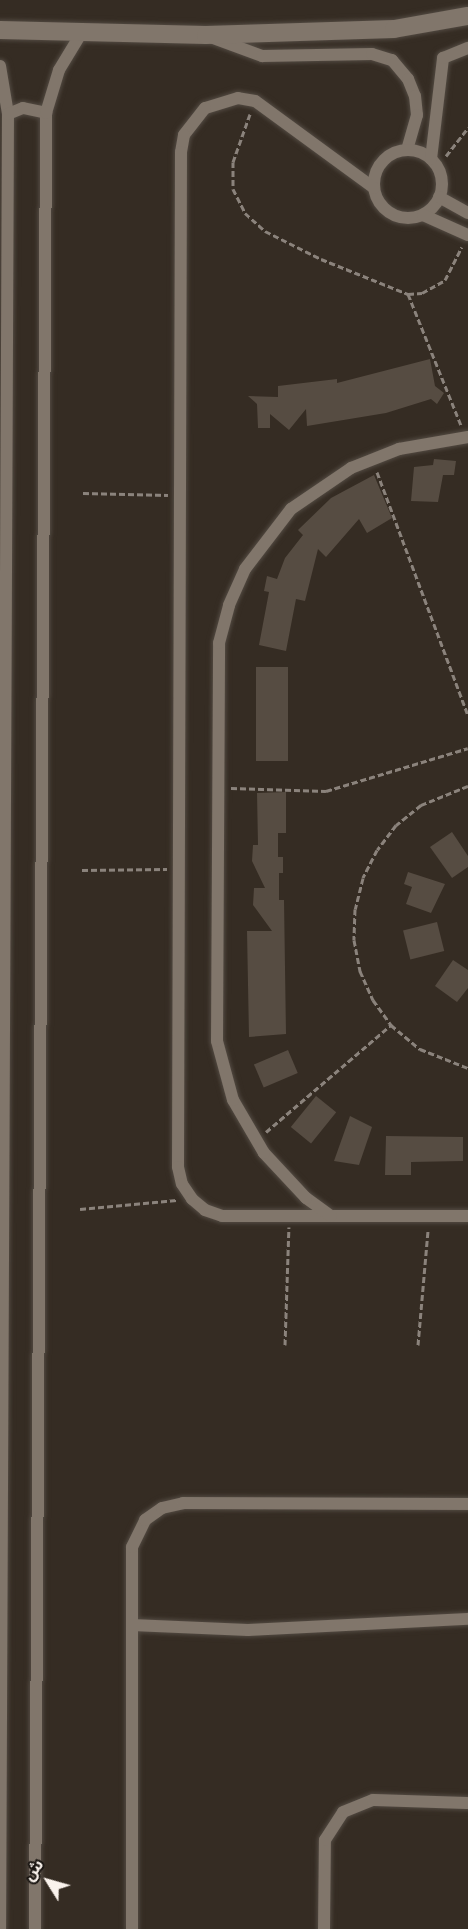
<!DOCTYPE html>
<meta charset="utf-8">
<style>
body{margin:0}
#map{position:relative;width:468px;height:1929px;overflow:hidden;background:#352c23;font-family:"Varela Round","Noto Sans Arabic",sans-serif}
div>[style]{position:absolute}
.building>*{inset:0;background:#564c42;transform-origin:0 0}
.path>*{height:3px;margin-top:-1.5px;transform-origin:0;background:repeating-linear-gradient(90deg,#8b837c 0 6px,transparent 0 9px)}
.roads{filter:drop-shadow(0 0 2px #524a42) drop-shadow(0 0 2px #524a42)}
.street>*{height:12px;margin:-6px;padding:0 6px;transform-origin:6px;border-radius:6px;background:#81766b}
.street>.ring{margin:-6px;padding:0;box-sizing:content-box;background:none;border:12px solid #81766b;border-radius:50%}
.secondary>*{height:18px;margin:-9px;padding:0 9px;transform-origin:9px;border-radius:9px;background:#81766b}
span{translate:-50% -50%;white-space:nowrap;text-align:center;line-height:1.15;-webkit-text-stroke:5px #191511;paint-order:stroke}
.north{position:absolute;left:18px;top:1851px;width:60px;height:60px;-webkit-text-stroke:4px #191511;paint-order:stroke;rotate:307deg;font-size:16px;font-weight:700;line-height:24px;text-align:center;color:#faf3ed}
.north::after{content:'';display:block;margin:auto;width:21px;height:27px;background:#faf3ed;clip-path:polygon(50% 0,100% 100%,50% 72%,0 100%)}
</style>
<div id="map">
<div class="building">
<i style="clip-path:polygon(430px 359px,435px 386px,444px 393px,437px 404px,431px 399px,386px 413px,307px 426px,306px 409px,289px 430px,270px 414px,270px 428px,258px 428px,257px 404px,248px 396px,278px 397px,278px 386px,337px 379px,337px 383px)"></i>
<i style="clip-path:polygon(434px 459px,456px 461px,454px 475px,443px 475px,438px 502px,411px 501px,414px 467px,433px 465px)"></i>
<i style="clip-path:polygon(374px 475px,392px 518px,367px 533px,359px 519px,326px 557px,318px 549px,305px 601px,296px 599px,286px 651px,259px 645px,269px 592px,264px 591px,267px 576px,277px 579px,285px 558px,303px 535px,298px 530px,331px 498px)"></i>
<i style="left:256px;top:667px;width:32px;height:94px"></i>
<i style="clip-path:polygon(286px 792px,286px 833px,278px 833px,278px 857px,283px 857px,283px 873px,279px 873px,279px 900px,284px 900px,286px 1034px,249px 1037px,247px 931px,272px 931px,253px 905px,254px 888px,265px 888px,252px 861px,253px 845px,258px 845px,257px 793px)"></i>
<i style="clip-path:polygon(452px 832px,468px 856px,468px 867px,452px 878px,430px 847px)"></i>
<i style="clip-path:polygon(408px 872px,445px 884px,431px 913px,406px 904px,412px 887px,404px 884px)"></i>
<i style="left:437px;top:922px;width:30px;height:35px;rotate:76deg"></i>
<i style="clip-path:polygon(453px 960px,468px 970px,468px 988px,457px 1002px,435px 986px)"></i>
<i style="left:288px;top:1050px;width:25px;height:37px;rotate:67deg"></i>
<i style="left:316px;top:1096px;width:26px;height:40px;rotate:39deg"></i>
<i style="clip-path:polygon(350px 1116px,372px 1127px,359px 1165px,334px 1161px)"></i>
<i style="clip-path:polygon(386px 1136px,463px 1137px,463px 1161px,411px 1162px,411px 1175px,385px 1175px)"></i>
</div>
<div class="path">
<i style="left:250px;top:114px;width:51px;rotate:109.5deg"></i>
<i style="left:233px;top:162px;width:27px;rotate:90deg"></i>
<i style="left:233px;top:189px;width:27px;rotate:63deg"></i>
<i style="left:245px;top:213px;width:27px;rotate:42deg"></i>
<i style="left:265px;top:231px;width:63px;rotate:26.6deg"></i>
<i style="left:321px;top:259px;width:94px;rotate:21.9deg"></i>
<i style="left:408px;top:294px;width:14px;rotate:-4deg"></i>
<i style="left:422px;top:293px;width:26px;rotate:-29deg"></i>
<i style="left:445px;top:280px;width:37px;rotate:-63deg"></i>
<i style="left:446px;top:156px;width:36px;rotate:-52deg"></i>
<i style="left:408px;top:294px;width:141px;rotate:68deg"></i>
<i style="left:377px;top:472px;width:260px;rotate:69.5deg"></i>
<i style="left:83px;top:493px;width:85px;rotate:1.3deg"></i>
<i style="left:468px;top:786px;width:51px;rotate:158deg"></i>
<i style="left:421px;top:805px;width:32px;rotate:141deg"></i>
<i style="left:396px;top:825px;width:31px;rotate:127deg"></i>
<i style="left:377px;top:850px;width:31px;rotate:117deg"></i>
<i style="left:363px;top:878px;width:32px;rotate:104deg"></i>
<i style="left:355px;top:909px;width:31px;rotate:92deg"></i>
<i style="left:354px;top:940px;width:32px;rotate:79deg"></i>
<i style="left:360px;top:971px;width:32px;rotate:66deg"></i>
<i style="left:373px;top:1000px;width:31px;rotate:54deg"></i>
<i style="left:391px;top:1025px;width:38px;rotate:40deg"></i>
<i style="left:420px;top:1049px;width:52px;rotate:21.6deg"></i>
<i style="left:231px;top:788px;width:95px;rotate:1.8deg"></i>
<i style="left:326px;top:791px;width:148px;rotate:-16.8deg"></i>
<i style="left:82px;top:870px;width:85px;rotate:-0.7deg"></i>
<i style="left:266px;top:1132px;width:165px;rotate:-40.6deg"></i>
<i style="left:80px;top:1209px;width:97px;rotate:-5.3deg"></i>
<i style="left:285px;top:1345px;width:118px;rotate:-88.1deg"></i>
<i style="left:418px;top:1345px;width:115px;rotate:-85deg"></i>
</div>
<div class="roads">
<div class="street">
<i style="left:208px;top:36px;width:58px;rotate:20.3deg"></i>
<i style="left:262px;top:56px;width:110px;rotate:-1deg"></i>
<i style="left:372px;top:54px;width:21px;rotate:17deg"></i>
<i style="left:392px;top:60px;width:25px;rotate:50deg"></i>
<i style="left:408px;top:79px;width:18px;rotate:68deg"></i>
<i style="left:415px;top:96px;width:19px;rotate:84deg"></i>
<i style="left:417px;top:115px;width:36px;rotate:106deg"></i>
<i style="left:0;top:66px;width:49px;rotate:80.5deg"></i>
<i style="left:8px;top:114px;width:1815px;rotate:90.25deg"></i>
<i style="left:8px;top:114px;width:16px;rotate:-22deg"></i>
<i style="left:23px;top:108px;width:24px;rotate:12deg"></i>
<i class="ring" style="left:374px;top:150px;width:56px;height:56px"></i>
<i style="left:431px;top:159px;width:102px;rotate:-83.2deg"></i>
<i style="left:443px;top:58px;width:27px;rotate:-22deg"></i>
<i style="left:374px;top:188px;width:147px;rotate:-143.8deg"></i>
<i style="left:255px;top:101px;width:17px;rotate:-170deg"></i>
<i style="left:238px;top:98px;width:34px;rotate:163deg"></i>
<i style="left:205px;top:108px;width:34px;rotate:128deg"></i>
<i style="left:184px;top:135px;width:17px;rotate:100deg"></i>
<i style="left:181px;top:152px;width:1015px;rotate:90.17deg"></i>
<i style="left:178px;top:1167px;width:17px;rotate:77deg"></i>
<i style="left:182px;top:1184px;width:18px;rotate:56deg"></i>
<i style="left:192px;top:1199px;width:17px;rotate:40deg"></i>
<i style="left:205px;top:1210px;width:18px;rotate:19deg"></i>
<i style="left:222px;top:1216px;width:246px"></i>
<i style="left:439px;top:197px;width:33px;rotate:29deg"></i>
<i style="left:423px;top:215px;width:49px;rotate:24deg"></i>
<i style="left:331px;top:1216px;width:31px;rotate:-144deg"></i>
<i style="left:306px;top:1198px;width:62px;rotate:-133deg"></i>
<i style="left:264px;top:1153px;width:61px;rotate:-120.3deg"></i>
<i style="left:233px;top:1100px;width:61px;rotate:-105.2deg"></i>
<i style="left:217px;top:1041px;width:398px;rotate:-89.7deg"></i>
<i style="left:219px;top:643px;width:39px;rotate:-75deg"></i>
<i style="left:229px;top:605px;width:39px;rotate:-66deg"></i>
<i style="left:245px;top:569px;width:76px;rotate:-52.5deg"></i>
<i style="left:291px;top:509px;width:73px;rotate:-34.3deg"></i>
<i style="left:351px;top:468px;width:52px;rotate:-21.6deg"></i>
<i style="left:399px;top:449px;width:70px;rotate:-9.9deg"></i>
<i style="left:132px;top:1625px;width:116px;rotate:2.5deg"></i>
<i style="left:248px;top:1630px;width:220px;rotate:-2.9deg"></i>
<i style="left:35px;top:1929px;width:1816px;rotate:-89.65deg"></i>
<i style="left:46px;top:113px;width:45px;rotate:-73.2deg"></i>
<i style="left:59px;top:70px;width:44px;rotate:-58.8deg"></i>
<i style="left:132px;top:1929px;width:382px;rotate:-90deg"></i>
<i style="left:132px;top:1547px;width:30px;rotate:-64deg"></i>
<i style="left:145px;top:1520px;width:21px;rotate:-35deg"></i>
<i style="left:162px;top:1508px;width:22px;rotate:-13deg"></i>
<i style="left:183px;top:1503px;width:285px;rotate:0.2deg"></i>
<i style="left:324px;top:1929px;width:89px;rotate:-89.4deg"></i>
<i style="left:325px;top:1840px;width:33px;rotate:-57deg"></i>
<i style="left:343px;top:1812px;width:32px;rotate:-22deg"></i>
<i style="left:373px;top:1800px;width:95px;rotate:1.8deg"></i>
</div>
<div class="secondary">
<i style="left:0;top:30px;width:206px;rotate:1.4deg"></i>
<i style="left:206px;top:35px;width:188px;rotate:-1.8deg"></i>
<i style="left:394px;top:29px;width:75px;rotate:-10deg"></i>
</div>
</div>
<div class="north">ش</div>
</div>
